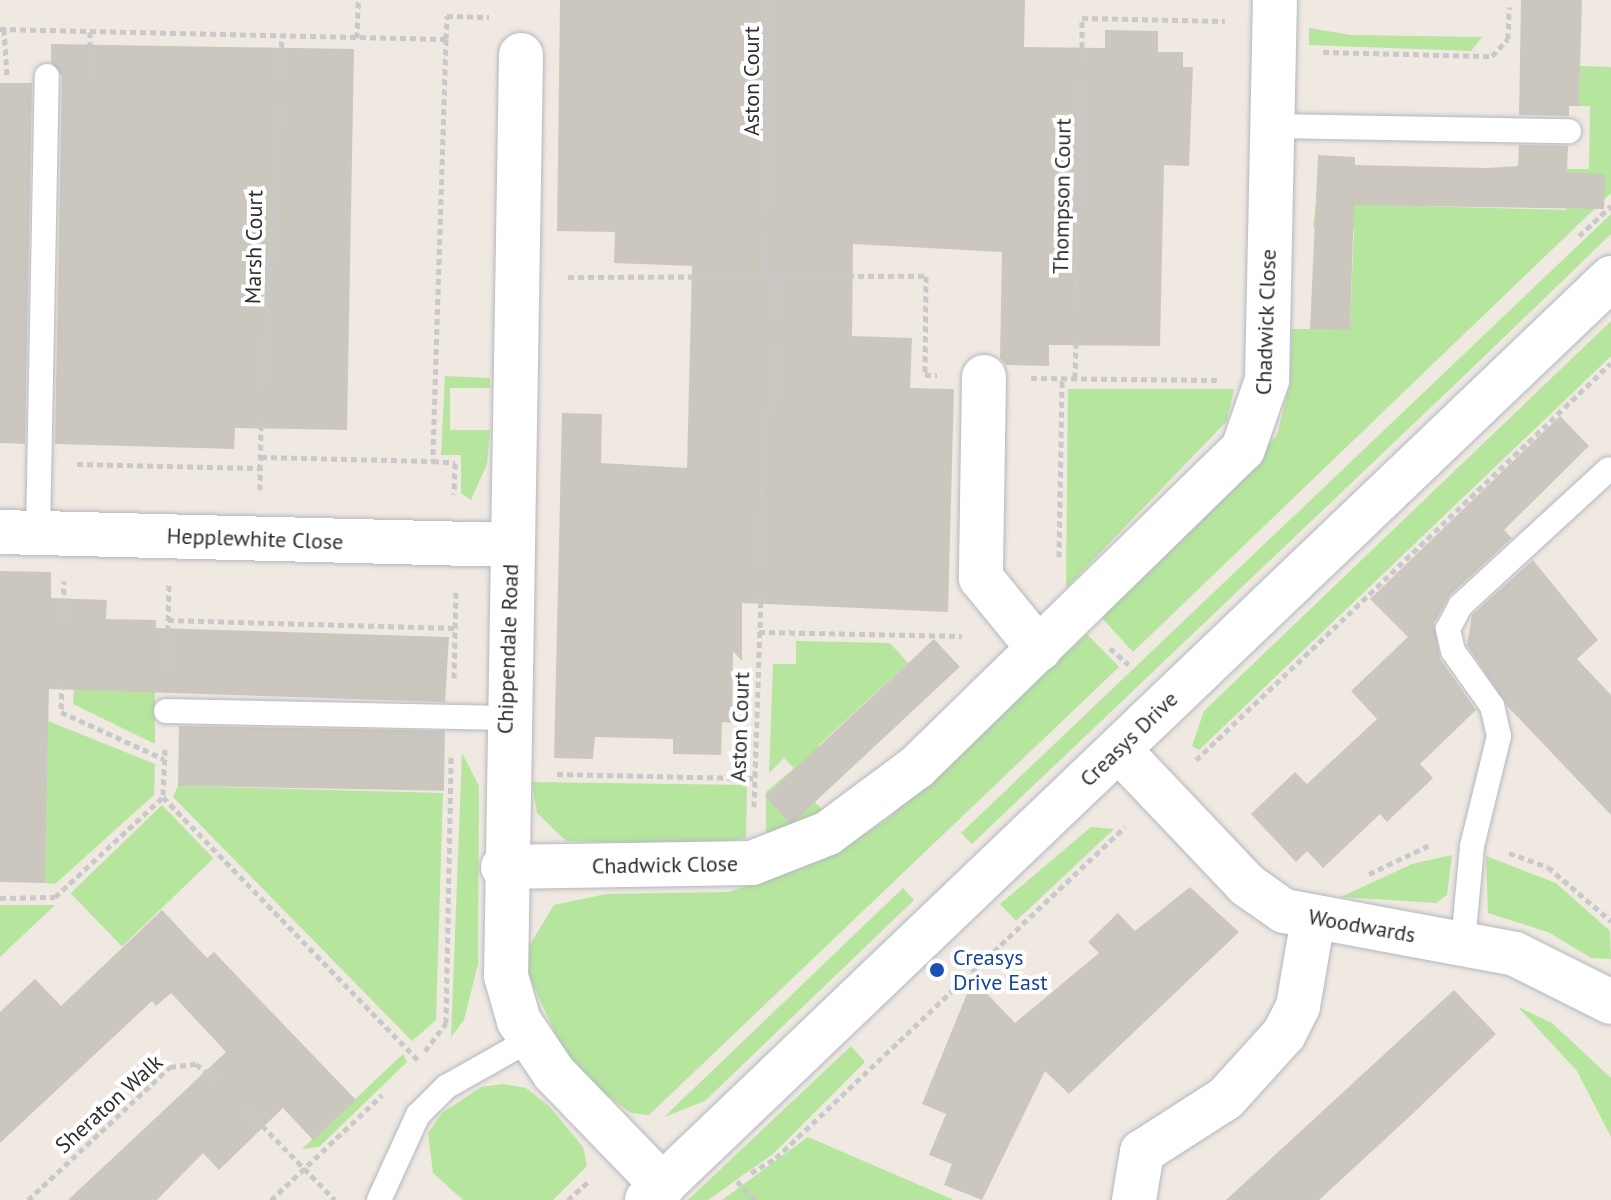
<!DOCTYPE html>
<style>
body{margin:0}
#map{position:relative;width:1611px;height:1200px;overflow:hidden;background:#efe9e1;font-family:"PT Sans",sans-serif}
div>[style]{position:absolute}
.green>*{inset:0;background:#b6e59e;transform-origin:0 0}
.building>*{inset:0;background:#cbc7bf;transform-origin:0 0}
.path>*{height:5px;margin-top:-2.5px;transform-origin:0;background:repeating-linear-gradient(90deg,#c9c9c9 0 6px,transparent 0 10px)}
.roads{filter:drop-shadow(0 0 2px #b4b7c1) drop-shadow(0 0 2px #b4b7c1)}
.lane>*{height:24px;margin:-12px;padding:0 12px;transform-origin:12px;border-radius:12px;background:#fff}
.street>*{height:44px;margin:-22px;padding:0 22px;transform-origin:22px;border-radius:22px;background:#fff}
.secondary>*{height:44px;margin:-22px;padding:0 22px;transform-origin:22px;border-radius:22px;background:#fff}
.dots>*{width:22px;height:22px;translate:-50% -50%;box-sizing:border-box;border:4px solid #fff;border-radius:50%}
span{translate:-50% -50%;white-space:nowrap;text-align:center;line-height:1.15;-webkit-text-stroke:8px #fff;paint-order:stroke}
.street-label{font-size:22px;color:#2e2e2e}
.transit-label{font-size:22px;color:#164399}
.left{translate:0 -50%;text-align:left}
</style>
<div id="map">
<div class="green">
<i style="clip-path:polygon(1309px 28px,1351px 35px,1482px 37px,1471px 51px,1309px 45px)"></i>
<i style="clip-path:polygon(1580px 66px,1611px 67px,1611px 193px,1133px 652px,1101px 617px,1277px 435px,1290px 383px,1292px 329px,1350px 329px,1354px 230px,1313px 227px,1320px 172px,1348px 204px,1566px 210px,1567px 169px,1589px 169px,1590px 106px,1579px 106px)"></i>
<i style="clip-path:polygon(1611px 214px,1611px 234px,1469px 371px,972px 844px,961px 833px)"></i>
<i style="clip-path:polygon(1611px 321px,1611px 356px,1199px 750px,1192px 746px,1204px 711px)"></i>
<i style="clip-path:polygon(445px 376px,490px 378px,490px 388px,450px 388px,450px 430px,490px 430px,487px 464px,471px 500px,461px 493px,461px 455px,441px 455px)"></i>
<i style="clip-path:polygon(1068px 389px,1234px 389px,1227px 421px,1066px 588px)"></i>
<i style="clip-path:polygon(1087px 634px,1119px 667px,649px 1115px,631px 1113px,591px 1084px,561px 1046px,528px 974px,529px 946px,554px 905px,606px 894px,729px 892px,825px 859px,885px 821px)"></i>
<i style="clip-path:polygon(796px 641px,890px 643px,908px 663px,819px 745px,798px 783px,823px 811px,766px 834px,766px 792px,794px 768px,784px 758px,769px 773px,773px 664px,796px 664px)"></i>
<i style="clip-path:polygon(74px 689px,155px 691px,155px 744px,73px 704px)"></i>
<i style="clip-path:polygon(48px 721px,155px 764px,154px 795px,55px 884px,45px 883px)"></i>
<i style="clip-path:polygon(462px 753px,479px 786px,478px 964px,464px 1020px,451px 1037px)"></i>
<i style="clip-path:polygon(532px 782px,747px 785px,746px 838px,706px 845px,566px 841px,537px 813px)"></i>
<i style="clip-path:polygon(178px 786px,443px 793px,436px 1020px,412px 1041px,173px 797px)"></i>
<i style="left:162px;top:805px;width:74px;height:127px;rotate:46deg"></i>
<i style="clip-path:polygon(1091px 827px,1114px 829px,1016px 921px,1000px 904px)"></i>
<i style="clip-path:polygon(1452px 855px,1447px 895px,1436px 903px,1341px 897px,1412px 864px)"></i>
<i style="clip-path:polygon(1486px 856px,1556px 883px,1610px 931px,1611px 959px,1591px 958px,1548px 932px,1488px 913px)"></i>
<i style="clip-path:polygon(903px 888px,914px 900px,705px 1101px,664px 1117px)"></i>
<i style="clip-path:polygon(0 905px,55px 905px,0 957px)"></i>
<i style="clip-path:polygon(1518px 1007px,1552px 1023px,1611px 1078px,1611px 1137px,1577px 1071px)"></i>
<i style="clip-path:polygon(851px 1046px,865px 1062px,773px 1154px,708px 1200px,688px 1200px)"></i>
<i style="clip-path:polygon(403px 1054px,407px 1062px,319px 1147px,302px 1149px)"></i>
<i style="clip-path:polygon(504px 1084px,526px 1088px,549px 1106px,583px 1147px,587px 1166px,553px 1200px,463px 1200px,433px 1173px,428px 1133px,442px 1113px,481px 1087px)"></i>
<i style="clip-path:polygon(808px 1137px,954px 1200px,722px 1200px)"></i>
</div>
<div class="building">
<i style="clip-path:polygon(560px 0,1025px 0,1024px 47px,1105px 48px,1105px 30px,1158px 31px,1158px 52px,1183px 52px,1183px 67px,1193px 67px,1189px 166px,1164px 165px,1160px 346px,1049px 345px,1049px 366px,1006px 365px,1000px 358px,1002px 252px,853px 244px,852px 336px,912px 338px,910px 388px,954px 389px,948px 612px,742px 603px,742px 661px,733px 651px,732px 723px,722px 722px,721px 755px,673px 754px,673px 739px,595px 737px,593px 759px,554px 758px,562px 413px,602px 414px,601px 463px,687px 468px,692px 266px,614px 263px,615px 232px,557px 231px)"></i>
<i style="clip-path:polygon(1521px 0,1582px 0,1579px 106px,1569px 106px,1569px 116px,1519px 115px)"></i>
<i style="clip-path:polygon(51px 44px,354px 49px,347px 430px,235px 428px,234px 449px,55px 444px,62px 76px,51px 62px)"></i>
<i style="clip-path:polygon(0 83px,32px 83px,25px 444px,0 443px)"></i>
<i style="clip-path:polygon(1519px 145px,1568px 146px,1567px 172px,1605px 174px,1604px 209px,1354px 205px,1350px 330px,1310px 329px,1318px 155px,1355px 157px,1355px 165px,1488px 168px,1518px 166px)"></i>
<i style="clip-path:polygon(1560px 416px,1589px 446px,1504px 530px,1512px 538px,1450px 595px,1434px 623px,1440px 659px,1476px 710px,1420px 764px,1433px 778px,1387px 822px,1380px 814px,1323px 868px,1307px 851px,1296px 862px,1251px 814px,1295px 772px,1307px 784px,1377px 719px,1351px 691px,1408px 637px,1370px 599px)"></i>
<i style="clip-path:polygon(1533px 560px,1598px 640px,1577px 659px,1611px 695px,1611px 815px,1508px 707px,1467px 645px,1472px 615px)"></i>
<i style="clip-path:polygon(0 571px,51px 572px,51px 598px,107px 600px,106px 619px,156px 620px,156px 628px,449px 637px,445px 702px,49px 689px,45px 883px,0 882px)"></i>
<i style="left:934px;top:639px;width:38px;height:231px;rotate:47deg"></i>
<i style="left:179px;top:726px;width:266px;height:60px;rotate:1deg"></i>
<i style="clip-path:polygon(1190px 887px,1239px 932px,1069px 1094px,1045px 1071px,982px 1200px,944px 1185px,952px 1164px,929px 1155px,946px 1114px,922px 1104px,973px 979px,1015px 1023px,1099px 953px,1088px 942px,1118px 913px,1135px 931px)"></i>
<i style="clip-path:polygon(162px 910px,207px 958px,214px 952px,356px 1100px,313px 1140px,283px 1108px,219px 1170px,203px 1153px,157px 1200px,68px 1200px,226px 1052px,171px 993px,156px 1006px,152px 1001px,0 1143px,0 1012px,35px 979px,61px 1006px)"></i>
<i style="clip-path:polygon(1454px 990px,1496px 1034px,1407px 1119px,1319px 1200px,1226px 1200px)"></i>
</div>
<div class="path">
<i style="left:0;top:29px;width:446px;rotate:1.3deg"></i>
<i style="left:446px;top:39px;width:23px;rotate:-88deg"></i>
<i style="left:447px;top:16px;width:42px;rotate:1.4deg"></i>
<i style="left:4px;top:29px;width:47px;rotate:86.3deg"></i>
<i style="left:90px;top:32px;width:42px;rotate:90deg"></i>
<i style="left:357px;top:38px;width:38px;rotate:-88deg"></i>
<i style="left:446px;top:39px;width:422px;rotate:91.8deg"></i>
<i style="left:433px;top:461px;width:22px;rotate:5deg"></i>
<i style="left:455px;top:463px;width:31px;rotate:92deg"></i>
<i style="left:1323px;top:52px;width:169px;rotate:1.4deg"></i>
<i style="left:1492px;top:56px;width:23px;rotate:-47deg"></i>
<i style="left:1508px;top:39px;width:32px;rotate:-88deg"></i>
<i style="left:1082px;top:58px;width:40px;rotate:-90deg"></i>
<i style="left:1082px;top:18px;width:143px;rotate:1.2deg"></i>
<i style="left:280px;top:77px;width:41px;rotate:-87.2deg"></i>
<i style="left:767px;top:209px;width:209px;rotate:-90deg"></i>
<i style="left:766px;top:236px;width:38px;rotate:90deg"></i>
<i style="left:1579px;top:236px;width:44px;rotate:-43.2deg"></i>
<i style="left:777px;top:275px;width:42px;rotate:90deg"></i>
<i style="left:568px;top:277px;width:358px;rotate:-0.2deg"></i>
<i style="left:926px;top:276px;width:99px;rotate:90.6deg"></i>
<i style="left:925px;top:375px;width:12px"></i>
<i style="left:1076px;top:307px;width:222px;rotate:-88.7deg"></i>
<i style="left:1031px;top:378px;width:186px;rotate:0.6deg"></i>
<i style="left:1075px;top:378px;width:42px;rotate:-88.6deg"></i>
<i style="left:262px;top:391px;width:287px;rotate:-86.4deg"></i>
<i style="left:261px;top:457px;width:172px;rotate:1.3deg"></i>
<i style="left:77px;top:464px;width:183px;rotate:1.3deg"></i>
<i style="left:260px;top:490px;width:71px;rotate:-89.2deg"></i>
<i style="left:1059px;top:557px;width:179px;rotate:-89deg"></i>
<i style="left:761px;top:565px;width:140px;rotate:-89.2deg"></i>
<i style="left:763px;top:425px;width:33px;rotate:-69deg"></i>
<i style="left:775px;top:394px;width:49px;rotate:-87.7deg"></i>
<i style="left:168px;top:620px;width:287px;rotate:1.6deg"></i>
<i style="left:63px;top:624px;width:43px;rotate:-88.7deg"></i>
<i style="left:759px;top:632px;width:203px;rotate:1.1deg"></i>
<i style="left:1110px;top:648px;width:25px;rotate:42deg"></i>
<i style="left:167px;top:671px;width:86px;rotate:-88.7deg"></i>
<i style="left:454px;top:678px;width:86px;rotate:-88.7deg"></i>
<i style="left:62px;top:683px;width:29px;rotate:92deg"></i>
<i style="left:61px;top:712px;width:113px;rotate:24.5deg"></i>
<i style="left:165px;top:749px;width:48px;rotate:92.4deg"></i>
<i style="left:163px;top:797px;width:366px;rotate:45.9deg"></i>
<i style="left:1196px;top:760px;width:574px;rotate:-43.73deg"></i>
<i style="left:557px;top:774px;width:197px;rotate:1.2deg"></i>
<i style="left:754px;top:807px;width:215px;rotate:-88.1deg"></i>
<i style="left:1509px;top:853px;width:41px;rotate:19.7deg"></i>
<i style="left:1548px;top:867px;width:83px;rotate:40.6deg"></i>
<i style="left:1369px;top:874px;width:70px;rotate:-25.5deg"></i>
<i style="left:0;top:898px;width:55px;rotate:-1deg"></i>
<i style="left:55px;top:897px;width:147px;rotate:-42.8deg"></i>
<i style="left:425px;top:1051px;width:35px;rotate:-53deg"></i>
<i style="left:446px;top:1023px;width:267px;rotate:-88.9deg"></i>
<i style="left:241px;top:1104px;width:134px;rotate:45.6deg"></i>
<i style="left:751px;top:1173px;width:29px;rotate:-31deg"></i>
<i style="left:776px;top:1158px;width:481px;rotate:-43.5deg"></i>
<i style="left:737px;top:1181px;width:26px;rotate:47deg"></i>
<i style="left:28px;top:1200px;width:195px;rotate:-43.1deg"></i>
<i style="left:170px;top:1067px;width:26px;rotate:-7deg"></i>
<i style="left:196px;top:1064px;width:26px;rotate:37deg"></i>
<i style="left:271px;top:1200px;width:153px;rotate:-43.4deg"></i>
<i style="left:568px;top:1200px;width:27px;rotate:-42deg"></i>
</div>
<div class="roads">
<div class="lane">
<i style="left:1271px;top:126px;width:298px;rotate:1deg"></i>
<i style="left:38px;top:533px;width:457px;rotate:-88.9deg"></i>
<i style="left:166px;top:711px;width:340px;rotate:1.2deg"></i>
<i style="left:1463px;top:942px;width:96px;rotate:-84.6deg"></i>
<i style="left:1472px;top:846px;width:113px;rotate:-76.2deg"></i>
<i style="left:1499px;top:736px;width:31px;rotate:-103deg"></i>
<i style="left:1492px;top:706px;width:67px;rotate:-125.3deg"></i>
<i style="left:1453px;top:651px;width:23px;rotate:-103deg"></i>
<i style="left:1448px;top:629px;width:26px;rotate:-62deg"></i>
<i style="left:1460px;top:606px;width:202px;rotate:-42.6deg"></i>
<i style="left:379px;top:1200px;width:94px;rotate:-65.4deg"></i>
<i style="left:418px;top:1115px;width:40px;rotate:-45deg"></i>
<i style="left:446px;top:1087px;width:98px;rotate:-29.5deg"></i>
</div>
<div class="street">
<i style="left:521px;top:55px;width:921px;rotate:90.93deg"></i>
<i style="left:506px;top:976px;width:47px;rotate:73.9deg"></i>
<i style="left:519px;top:1021px;width:63px;rotate:56.1deg"></i>
<i style="left:554px;top:1073px;width:157px;rotate:46deg"></i>
<i style="left:984px;top:377px;width:201px;rotate:90.9deg"></i>
<i style="left:981px;top:578px;width:92px;rotate:50.8deg"></i>
<i style="left:0;top:532px;width:511px;rotate:1.46deg"></i>
<i style="left:1119px;top:750px;width:186px;rotate:46.5deg"></i>
<i style="left:1247px;top:885px;width:45px;rotate:35.1deg"></i>
<i style="left:1284px;top:911px;width:235px;rotate:10.5deg"></i>
<i style="left:1515px;top:954px;width:107px;rotate:26.6deg"></i>
<i style="left:503px;top:867px;width:249px;rotate:-0.9deg"></i>
<i style="left:752px;top:863px;width:82px;rotate:-21.5deg"></i>
<i style="left:828px;top:833px;width:111px;rotate:-36.6deg"></i>
<i style="left:917px;top:767px;width:455px;rotate:-44.3deg"></i>
<i style="left:1243px;top:449px;width:73px;rotate:-70.8deg"></i>
<i style="left:1267px;top:380px;width:380px;rotate:-88.8deg"></i>
<i style="left:1134px;top:1200px;width:49px;rotate:-80.5deg"></i>
<i style="left:1142px;top:1152px;width:100px;rotate:-32.7deg"></i>
<i style="left:1226px;top:1098px;width:86px;rotate:-47.8deg"></i>
<i style="left:1284px;top:1034px;width:31px;rotate:-63deg"></i>
<i style="left:1298px;top:1006px;width:88px;rotate:-80.2deg"></i>
</div>
<div class="secondary">
<i style="left:647px;top:1200px;width:1334px;rotate:-43.72deg"></i>
</div>
</div>
<div class="dots">
<i style="left:937px;top:970px;background:#1a4fb4"></i>
</div>
<div class="street-label">
<span style="left:752px;top:81px;rotate:-90deg">Aston Court</span>
<span style="left:1062px;top:196px;rotate:-89deg">Thompson Court</span>
<span style="left:254px;top:247px;rotate:-89deg">Marsh Court</span>
<span style="left:1266px;top:322px;rotate:-88deg">Chadwick Close</span>
<span style="left:255px;top:539px;rotate:2deg">Hepplewhite Close</span>
<span style="left:508px;top:649px;rotate:-88deg">Chippendale Road</span>
<span style="left:740px;top:727px;rotate:-88deg">Aston Court</span>
<span style="left:1129px;top:739px;rotate:-44deg">Creasys Drive</span>
<span style="left:665px;top:865px;rotate:-1deg">Chadwick Close</span>
<span style="left:1362px;top:926px;rotate:10deg">Woodwards</span>
<span style="left:109px;top:1104px;rotate:-42deg">Sheraton Walk</span>
</div>
<div class="transit-label">
<span class="left" style="left:953px;top:970px">Creasys<br>Drive East</span>
</div>
</div>
